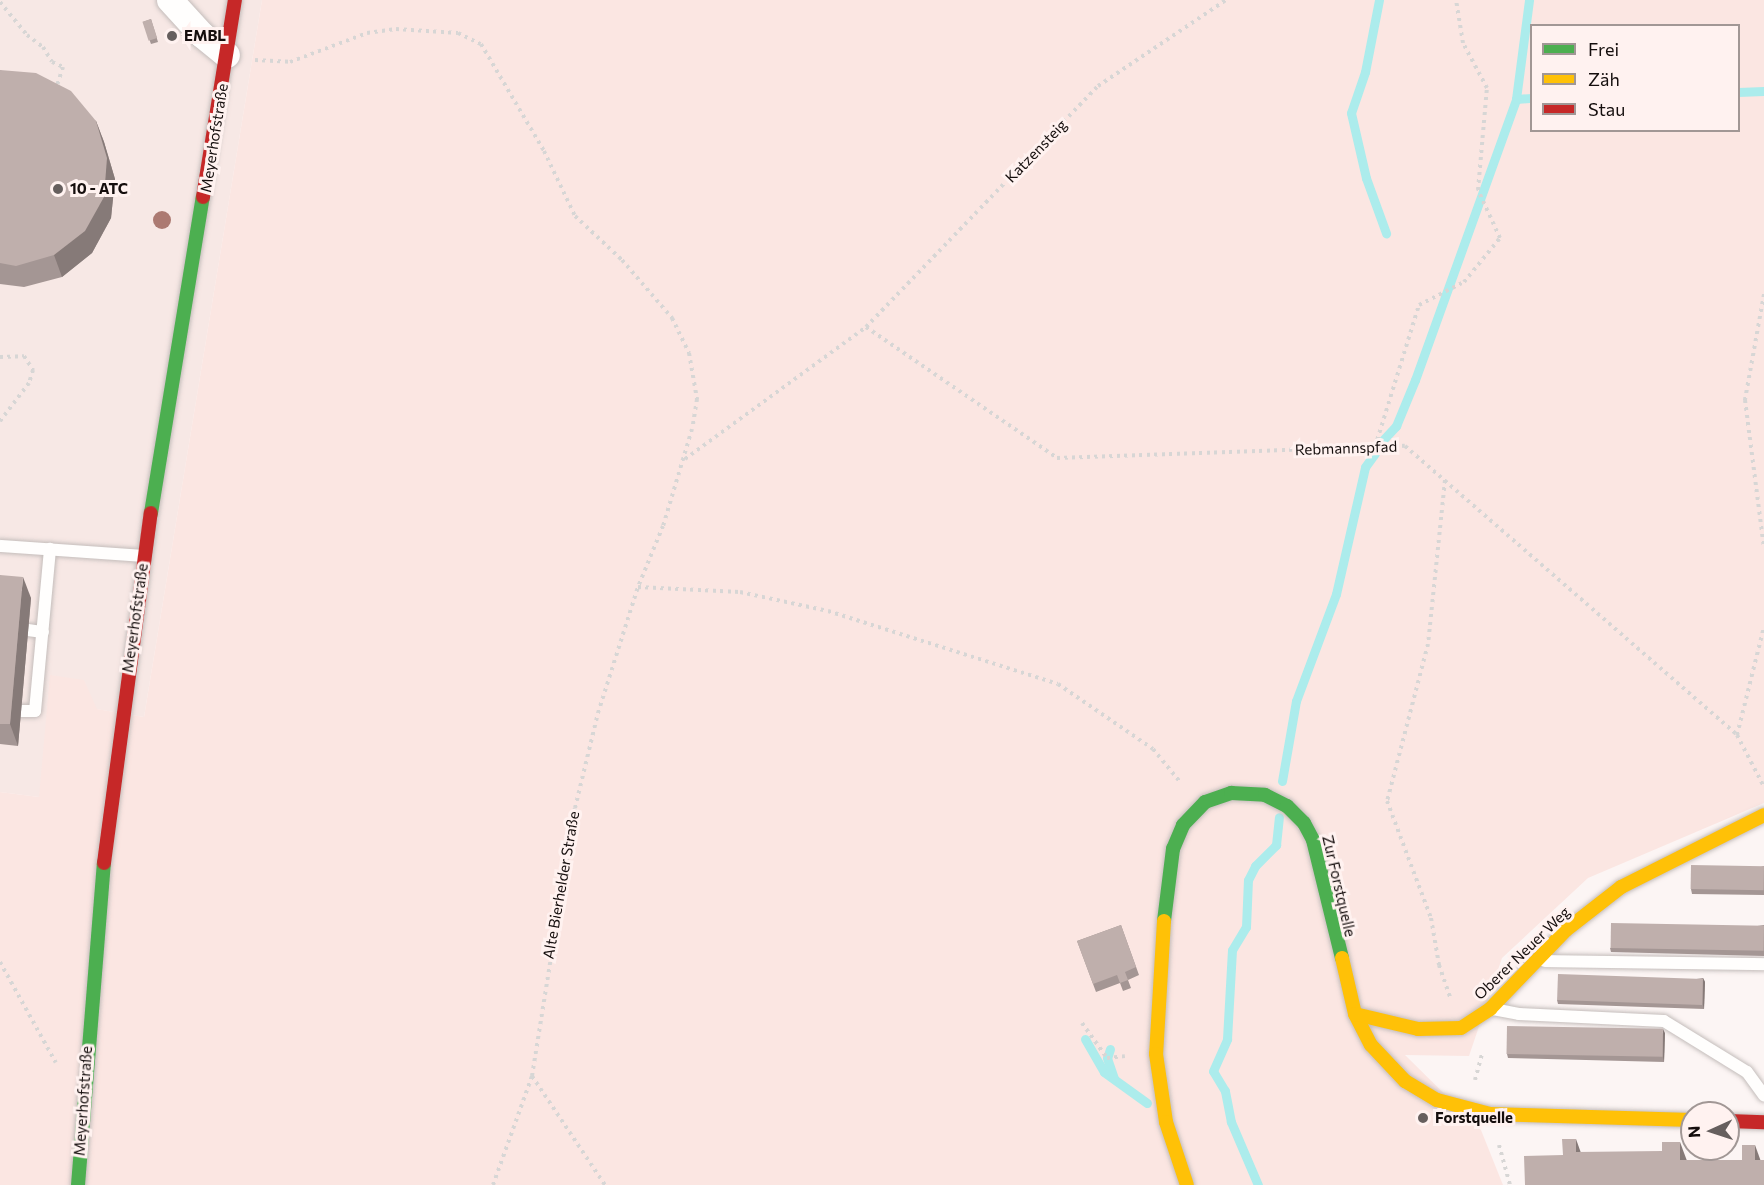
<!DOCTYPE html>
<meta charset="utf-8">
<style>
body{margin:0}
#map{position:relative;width:1764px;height:1185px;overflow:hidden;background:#fcf5f4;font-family:Commissioner,sans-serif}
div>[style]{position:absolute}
.built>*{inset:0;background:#f7e8e5}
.green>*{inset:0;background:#fbe6e2}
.stream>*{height:9px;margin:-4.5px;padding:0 4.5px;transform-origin:4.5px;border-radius:4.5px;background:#acecec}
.path>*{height:4px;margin-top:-2px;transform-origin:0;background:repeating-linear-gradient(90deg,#d7d6d5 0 3px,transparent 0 7.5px)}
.roads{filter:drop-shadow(0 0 2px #c4bdbb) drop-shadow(0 0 2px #c4bdbb)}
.lane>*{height:12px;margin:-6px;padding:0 6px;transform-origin:6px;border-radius:6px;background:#fffefd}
.street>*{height:26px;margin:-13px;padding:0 13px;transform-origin:13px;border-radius:13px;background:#fffefd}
.fast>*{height:14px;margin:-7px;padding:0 7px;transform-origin:7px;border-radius:7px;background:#4caf50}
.slow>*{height:14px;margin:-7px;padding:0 7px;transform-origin:7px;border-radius:7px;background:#ffc107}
.jam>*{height:14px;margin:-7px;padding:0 7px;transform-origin:7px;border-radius:7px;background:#c62828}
.trees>*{width:18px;height:18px;margin:-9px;border-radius:50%;background:#ac7a72}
.wall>*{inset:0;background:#a49694}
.shaded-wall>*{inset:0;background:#867a78}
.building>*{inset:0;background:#bfafac;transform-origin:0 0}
.dots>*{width:16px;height:16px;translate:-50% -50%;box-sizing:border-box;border:3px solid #fff2f0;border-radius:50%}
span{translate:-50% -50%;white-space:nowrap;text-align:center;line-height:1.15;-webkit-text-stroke:6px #fff2f0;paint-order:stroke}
.poi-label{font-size:15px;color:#150e0d;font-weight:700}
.left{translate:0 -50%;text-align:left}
.street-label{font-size:15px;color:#150e0d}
.legend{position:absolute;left:1530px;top:24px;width:210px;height:108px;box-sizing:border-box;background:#fff2f0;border:2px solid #a19795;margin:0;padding:8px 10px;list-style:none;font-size:18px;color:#150e0d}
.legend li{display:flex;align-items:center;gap:12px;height:30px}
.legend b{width:30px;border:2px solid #a19795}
.north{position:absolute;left:1680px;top:1101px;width:60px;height:60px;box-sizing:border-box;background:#fff2f0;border:2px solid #a19795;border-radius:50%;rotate:267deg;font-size:16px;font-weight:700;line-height:24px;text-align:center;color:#150e0d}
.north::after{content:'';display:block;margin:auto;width:21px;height:27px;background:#665f5e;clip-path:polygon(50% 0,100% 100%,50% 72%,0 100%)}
</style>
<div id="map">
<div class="built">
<i style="clip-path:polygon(0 0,262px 0,144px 717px,96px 709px,39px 797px,0 792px)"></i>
</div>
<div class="green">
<i style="clip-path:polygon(evenodd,262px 0,1764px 0,1764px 803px,1588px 878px,1502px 958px,1469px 1056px,1405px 1055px,1481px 1130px,1503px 1185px,0 1185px,0 792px,39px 797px,50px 675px,84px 680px,97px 709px,144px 717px,262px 0,1532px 26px,1738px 26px,1738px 130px,1532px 130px,1532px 26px)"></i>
</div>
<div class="stream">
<i style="left:1379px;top:0;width:73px;rotate:101deg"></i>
<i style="left:1365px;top:72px;width:43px;rotate:108.9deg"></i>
<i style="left:1351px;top:113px;width:67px;rotate:77deg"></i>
<i style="left:1366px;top:178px;width:59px;rotate:70deg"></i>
<i style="left:1738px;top:92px;width:26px;rotate:-2deg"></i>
<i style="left:1516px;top:99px;width:16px;rotate:-4deg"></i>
<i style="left:1382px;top:441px;width:21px;rotate:-47deg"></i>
<i style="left:1396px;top:426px;width:50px;rotate:-67.6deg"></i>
<i style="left:1415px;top:380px;width:299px;rotate:-70.2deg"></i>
<i style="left:1516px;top:99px;width:100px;rotate:-82.5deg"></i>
<i style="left:1282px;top:781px;width:81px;rotate:-80.1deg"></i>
<i style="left:1296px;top:701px;width:114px;rotate:-69.5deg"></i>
<i style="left:1336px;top:594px;width:130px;rotate:-77.1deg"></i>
<i style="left:1365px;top:467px;width:17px;rotate:-54deg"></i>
<i style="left:1085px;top:1039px;width:38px;rotate:60deg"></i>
<i style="left:1104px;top:1072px;width:53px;rotate:35.8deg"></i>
<i style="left:1110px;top:1049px;width:9px;rotate:108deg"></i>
<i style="left:1107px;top:1058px;width:21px;rotate:71deg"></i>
<i style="left:1258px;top:1185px;width:69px;rotate:-113.2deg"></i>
<i style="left:1231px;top:1122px;width:32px;rotate:-101deg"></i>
<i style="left:1225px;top:1091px;width:23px;rotate:-121deg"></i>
<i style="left:1213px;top:1071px;width:35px;rotate:-66deg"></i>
<i style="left:1227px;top:1039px;width:89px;rotate:-86.8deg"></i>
<i style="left:1232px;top:950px;width:27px;rotate:-59deg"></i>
<i style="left:1246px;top:927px;width:47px;rotate:-87.6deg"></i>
<i style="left:1248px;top:880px;width:16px;rotate:-63deg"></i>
<i style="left:1255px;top:866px;width:30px;rotate:-45deg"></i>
<i style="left:1276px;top:845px;width:28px;rotate:-84deg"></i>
</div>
<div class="path">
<i style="left:0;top:2px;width:43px;rotate:50.7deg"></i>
<i style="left:27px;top:35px;width:20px;rotate:37deg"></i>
<i style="left:43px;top:47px;width:17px;rotate:59deg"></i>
<i style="left:52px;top:62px;width:12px;rotate:24deg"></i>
<i style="left:63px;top:67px;width:22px;rotate:108deg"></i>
<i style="left:255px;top:60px;width:35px;rotate:3deg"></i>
<i style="left:290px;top:62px;width:82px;rotate:-20.6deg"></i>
<i style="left:367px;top:33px;width:29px;rotate:-8deg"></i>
<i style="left:396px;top:29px;width:62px;rotate:3.7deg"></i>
<i style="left:458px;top:33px;width:25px;rotate:26deg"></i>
<i style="left:481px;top:44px;width:124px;rotate:59.5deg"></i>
<i style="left:544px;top:151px;width:72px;rotate:64.5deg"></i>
<i style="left:575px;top:216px;width:64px;rotate:43.1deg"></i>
<i style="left:622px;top:260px;width:77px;rotate:49.2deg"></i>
<i style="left:672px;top:318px;width:39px;rotate:64deg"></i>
<i style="left:689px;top:353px;width:47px;rotate:80.1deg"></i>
<i style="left:697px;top:399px;width:30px;rotate:99deg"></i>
<i style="left:692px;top:429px;width:101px;rotate:106.6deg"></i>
<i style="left:663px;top:526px;width:66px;rotate:112.3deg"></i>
<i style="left:638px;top:587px;width:102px;rotate:2.8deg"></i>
<i style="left:740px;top:592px;width:90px;rotate:12.2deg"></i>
<i style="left:828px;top:611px;width:241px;rotate:17.6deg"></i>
<i style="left:1058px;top:684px;width:115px;rotate:34.4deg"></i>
<i style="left:1153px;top:749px;width:44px;rotate:50.5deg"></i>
<i style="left:1764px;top:294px;width:108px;rotate:100.2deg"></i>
<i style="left:1745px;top:400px;width:149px;rotate:82.7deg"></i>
<i style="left:866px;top:327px;width:232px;rotate:34.4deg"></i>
<i style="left:1057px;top:458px;width:348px;rotate:-2deg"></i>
<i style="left:1405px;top:446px;width:440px;rotate:41deg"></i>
<i style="left:1737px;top:735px;width:56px;rotate:62.5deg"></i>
<i style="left:0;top:357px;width:24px;rotate:-2deg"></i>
<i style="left:24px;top:356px;width:17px;rotate:57deg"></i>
<i style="left:33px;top:370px;width:14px;rotate:107deg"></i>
<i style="left:29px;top:383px;width:48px;rotate:127.3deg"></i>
<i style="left:1375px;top:447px;width:149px;rotate:-72.8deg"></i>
<i style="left:1419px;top:305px;width:51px;rotate:-27.1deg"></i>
<i style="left:1464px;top:282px;width:57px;rotate:-50.7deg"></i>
<i style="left:1500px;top:238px;width:53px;rotate:-114.6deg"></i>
<i style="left:1478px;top:190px;width:102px;rotate:-85deg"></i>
<i style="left:1487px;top:88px;width:51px;rotate:-118.1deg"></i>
<i style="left:1463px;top:43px;width:44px;rotate:-99.2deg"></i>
<i style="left:685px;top:459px;width:224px;rotate:-36.1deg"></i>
<i style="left:866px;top:327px;width:335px;rotate:-46.1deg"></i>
<i style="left:1098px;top:86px;width:154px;rotate:-33.9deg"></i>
<i style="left:1445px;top:480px;width:165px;rotate:95.9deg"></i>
<i style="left:1428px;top:644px;width:162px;rotate:104.6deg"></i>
<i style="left:1387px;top:801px;width:125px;rotate:69.4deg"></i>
<i style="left:1431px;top:918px;width:48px;rotate:80.3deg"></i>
<i style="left:1439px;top:965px;width:34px;rotate:71deg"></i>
<i style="left:1737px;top:735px;width:111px;rotate:-76deg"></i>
<i style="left:0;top:962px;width:115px;rotate:61deg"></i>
<i style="left:1082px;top:1023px;width:43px;rotate:54.5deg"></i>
<i style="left:1107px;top:1058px;width:18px;rotate:-6deg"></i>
<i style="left:532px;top:1076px;width:131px;rotate:56.2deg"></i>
<i style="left:1475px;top:1080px;width:28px;rotate:-75deg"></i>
<i style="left:1499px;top:1145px;width:41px;rotate:74.6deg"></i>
<i style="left:493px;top:1185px;width:116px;rotate:-70.3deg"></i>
<i style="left:532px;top:1076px;width:271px;rotate:-80.9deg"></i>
<i style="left:575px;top:808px;width:98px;rotate:-76.4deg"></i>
<i style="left:598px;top:713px;width:132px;rotate:-72.4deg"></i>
</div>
<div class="roads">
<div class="lane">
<i style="left:0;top:546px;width:142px;rotate:4deg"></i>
<i style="left:28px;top:630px;width:15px;rotate:8deg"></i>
<i style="left:21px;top:711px;width:14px"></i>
<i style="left:35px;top:711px;width:163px;rotate:-84.7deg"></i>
<i style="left:1545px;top:961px;width:219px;rotate:0.8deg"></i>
<i style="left:1493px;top:1009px;width:26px;rotate:11deg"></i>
<i style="left:1519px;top:1014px;width:145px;rotate:2.8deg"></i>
<i style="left:1664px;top:1021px;width:97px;rotate:31.6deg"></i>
<i style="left:1747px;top:1072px;width:29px;rotate:54deg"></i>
</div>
<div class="street">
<i style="left:170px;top:0;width:47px;rotate:47.6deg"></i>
<i style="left:202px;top:35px;width:32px;rotate:39deg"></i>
</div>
<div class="fast">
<i style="left:151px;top:513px;width:320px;rotate:-80.7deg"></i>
<i style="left:1164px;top:921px;width:73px;rotate:-82.9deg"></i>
<i style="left:1173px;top:849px;width:26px;rotate:-67deg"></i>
<i style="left:1183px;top:825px;width:32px;rotate:-46deg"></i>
<i style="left:1205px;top:802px;width:28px;rotate:-19deg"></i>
<i style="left:1231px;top:793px;width:34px;rotate:3deg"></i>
<i style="left:1265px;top:795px;width:25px;rotate:27deg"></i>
<i style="left:1287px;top:806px;width:24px;rotate:45deg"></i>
<i style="left:1304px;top:823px;width:19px;rotate:62deg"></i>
<i style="left:1313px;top:840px;width:122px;rotate:76.2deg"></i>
<i style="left:78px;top:1185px;width:323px;rotate:-85.4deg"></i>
</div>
<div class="slow">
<i style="left:1164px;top:921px;width:133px;rotate:93.4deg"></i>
<i style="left:1156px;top:1054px;width:69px;rotate:81.6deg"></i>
<i style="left:1166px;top:1122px;width:66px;rotate:71.6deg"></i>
<i style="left:1342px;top:958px;width:57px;rotate:76.9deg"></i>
<i style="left:1355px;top:1014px;width:35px;rotate:63deg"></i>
<i style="left:1371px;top:1045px;width:50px;rotate:46.6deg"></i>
<i style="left:1405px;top:1081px;width:37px;rotate:31deg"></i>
<i style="left:1437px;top:1100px;width:55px;rotate:14.8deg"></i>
<i style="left:1490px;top:1114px;width:202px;rotate:1.7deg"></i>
<i style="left:1355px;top:1014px;width:65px;rotate:13.4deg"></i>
<i style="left:1418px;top:1029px;width:43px;rotate:-1.3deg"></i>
<i style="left:1461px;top:1028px;width:35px;rotate:-33deg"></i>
<i style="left:1490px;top:1009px;width:110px;rotate:-46.1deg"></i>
<i style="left:1566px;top:930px;width:70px;rotate:-38deg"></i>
<i style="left:1621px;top:887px;width:160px;rotate:-26.7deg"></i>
</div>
<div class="jam">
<i style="left:203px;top:197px;width:200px;rotate:-80.8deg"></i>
<i style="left:104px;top:863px;width:353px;rotate:-82.4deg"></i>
<i style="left:1728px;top:1121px;width:36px;rotate:2deg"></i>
</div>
</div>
<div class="trees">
<i style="left:162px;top:220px"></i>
</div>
<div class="wall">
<i style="clip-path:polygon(151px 19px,158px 42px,151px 44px,143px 22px)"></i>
<i style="clip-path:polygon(0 70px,96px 121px,104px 142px,115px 179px,111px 218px,92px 253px,62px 277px,24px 287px,0 284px)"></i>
<i style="clip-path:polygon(0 575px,31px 598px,18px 746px,0 744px)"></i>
<i style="clip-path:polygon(1764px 866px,1764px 895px,1692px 894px,1691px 889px)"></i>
<i style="clip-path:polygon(1121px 925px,1139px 975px,1128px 980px,1131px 988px,1123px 991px,1120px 983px,1096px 992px,1077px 941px)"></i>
<i style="clip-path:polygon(1764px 925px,1764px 956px,1611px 952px,1610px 948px)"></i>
<i style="clip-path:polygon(1703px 978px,1705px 982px,1704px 1009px,1558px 1004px,1557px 1000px)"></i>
<i style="clip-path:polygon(1665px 1033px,1664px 1062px,1508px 1058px,1507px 1054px)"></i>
</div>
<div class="shaded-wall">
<i style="clip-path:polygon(96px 121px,104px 142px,115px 179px,111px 218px,92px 253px,62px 277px,54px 255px)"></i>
<i style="clip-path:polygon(23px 577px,31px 598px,18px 746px,10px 724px)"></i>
<i style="clip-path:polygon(1703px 978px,1705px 982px,1704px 1009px,1703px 1005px)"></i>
<i style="clip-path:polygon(1663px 1029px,1665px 1033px,1664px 1062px,1663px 1057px)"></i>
<i style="clip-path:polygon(1576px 1139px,1586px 1167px,1576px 1152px)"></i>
<i style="clip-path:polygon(1680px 1142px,1690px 1169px,1680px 1160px)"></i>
<i style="clip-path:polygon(1755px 1145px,1764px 1170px,1755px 1160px)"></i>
</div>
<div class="building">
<i style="left:151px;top:19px;width:20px;height:9px;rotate:72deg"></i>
<i style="clip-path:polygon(0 70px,36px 73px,71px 91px,96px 121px,107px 158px,104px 197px,85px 231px,54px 255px,16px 266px,0 263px)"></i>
<i style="clip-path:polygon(0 575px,23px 577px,10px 724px,0 724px)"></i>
<i style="left:1691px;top:865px;width:73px;height:24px;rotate:1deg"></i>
<i style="left:1611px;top:923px;width:153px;height:25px;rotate:1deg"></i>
<i style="clip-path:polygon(1121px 925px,1136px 967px,1125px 972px,1128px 980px,1120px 983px,1117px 975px,1093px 984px,1077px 941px)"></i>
<i style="left:1558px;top:974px;width:145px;height:26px;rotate:2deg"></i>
<i style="left:1507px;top:1026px;width:156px;height:28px;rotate:1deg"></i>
<i style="clip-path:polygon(1562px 1139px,1576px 1139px,1576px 1152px,1662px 1151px,1662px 1142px,1680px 1142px,1680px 1160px,1742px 1160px,1742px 1145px,1755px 1145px,1755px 1160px,1764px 1160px,1764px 1185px,1525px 1185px,1524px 1156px,1563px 1155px)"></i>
</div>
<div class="dots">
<i style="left:172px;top:36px;background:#665f5e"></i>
<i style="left:58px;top:189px;background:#665f5e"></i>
<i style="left:1423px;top:1118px;background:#665f5e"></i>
</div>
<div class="poi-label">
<span class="left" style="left:184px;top:36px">EMBL</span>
<span class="left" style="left:70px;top:189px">10 - ATC</span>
<span class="left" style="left:1435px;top:1118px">Forstquelle</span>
</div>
<div class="street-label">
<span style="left:214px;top:138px;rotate:-81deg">Meyerhofstraße</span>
<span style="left:1036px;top:151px;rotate:-46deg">Katzensteig</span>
<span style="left:1346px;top:448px;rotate:-2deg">Rebmannspfad</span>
<span style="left:135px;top:618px;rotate:-82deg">Meyerhofstraße</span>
<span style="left:561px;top:885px;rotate:-80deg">Alte Bierhelder Straße</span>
<span style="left:1339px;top:886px;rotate:77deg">Zur Forstquelle</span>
<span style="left:1522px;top:953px;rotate:-44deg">Oberer Neuer Weg</span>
<span style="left:83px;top:1101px;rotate:-86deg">Meyerhofstraße</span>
</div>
<ul class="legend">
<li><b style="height:8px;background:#4caf50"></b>Frei</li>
<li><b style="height:8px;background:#ffc107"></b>Zäh</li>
<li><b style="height:8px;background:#c62828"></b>Stau</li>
</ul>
<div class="north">N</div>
</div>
